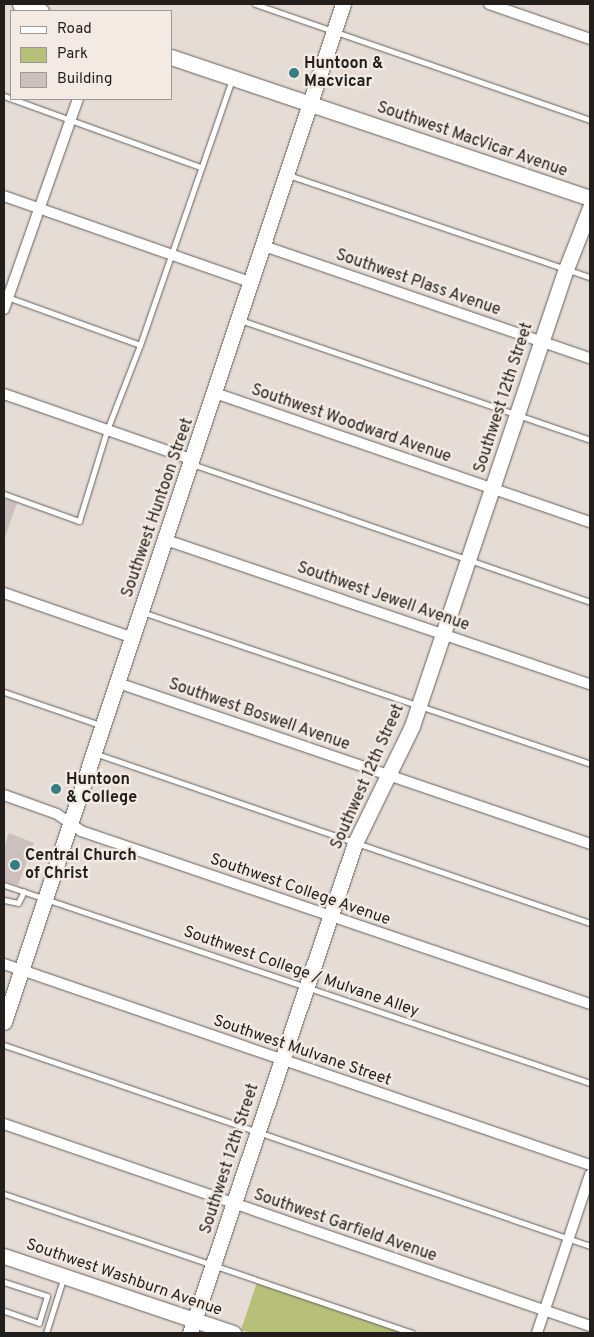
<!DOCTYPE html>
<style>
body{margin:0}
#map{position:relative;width:594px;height:1337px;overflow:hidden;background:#e5dcd6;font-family:Overpass,sans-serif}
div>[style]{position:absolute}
.green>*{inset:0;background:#b6c079}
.building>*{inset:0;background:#cbc0bd}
.roads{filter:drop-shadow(0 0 1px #665f59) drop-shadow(0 0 1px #665f59)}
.lane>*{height:5px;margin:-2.5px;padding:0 2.5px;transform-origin:2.5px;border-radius:2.5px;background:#fff}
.street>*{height:10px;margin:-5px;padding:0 5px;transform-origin:5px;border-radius:5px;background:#fff}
.secondary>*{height:15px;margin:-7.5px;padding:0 7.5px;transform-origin:7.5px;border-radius:7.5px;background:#fff}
.dots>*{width:14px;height:14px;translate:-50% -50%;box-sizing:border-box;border:2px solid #f2eae3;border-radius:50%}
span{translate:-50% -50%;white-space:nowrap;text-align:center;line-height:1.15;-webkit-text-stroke:4.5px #f2eae3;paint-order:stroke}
.poi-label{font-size:16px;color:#211e1b;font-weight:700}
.left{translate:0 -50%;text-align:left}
.street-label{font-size:16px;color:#211e1b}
.frame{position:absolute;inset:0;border:5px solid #211e1b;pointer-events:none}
.legend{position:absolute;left:10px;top:10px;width:162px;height:90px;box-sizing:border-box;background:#f2eae3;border:1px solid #9e9893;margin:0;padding:6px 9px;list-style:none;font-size:15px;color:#211e1b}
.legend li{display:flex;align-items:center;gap:10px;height:25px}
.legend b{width:25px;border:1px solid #9e9893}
</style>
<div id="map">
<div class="green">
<i style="clip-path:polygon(257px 1282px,408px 1333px,252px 1333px,241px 1330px)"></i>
</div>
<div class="building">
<i style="clip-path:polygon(4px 499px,17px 503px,5px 537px,4px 537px)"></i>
<i style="clip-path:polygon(9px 833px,34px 843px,18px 885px,4px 881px,4px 848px)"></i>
</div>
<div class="roads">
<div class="lane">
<i style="left:255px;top:4px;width:355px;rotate:19.1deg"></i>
<i style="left:4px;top:96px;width:208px;rotate:19.9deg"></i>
<i style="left:288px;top:175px;width:319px;rotate:18.7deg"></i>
<i style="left:7px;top:297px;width:141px;rotate:19.8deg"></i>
<i style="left:240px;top:320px;width:370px;rotate:18.9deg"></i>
<i style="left:192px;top:464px;width:421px;rotate:19.1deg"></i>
<i style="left:4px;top:494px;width:80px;rotate:19.8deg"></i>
<i style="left:79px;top:521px;width:95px;rotate:-72.9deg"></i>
<i style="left:107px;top:430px;width:91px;rotate:-68.8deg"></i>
<i style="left:140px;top:345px;width:281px;rotate:-70.9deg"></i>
<i style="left:142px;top:612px;width:473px;rotate:18.7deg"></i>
<i style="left:4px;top:692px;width:102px;rotate:19deg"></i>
<i style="left:94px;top:753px;width:524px;rotate:18.92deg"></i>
<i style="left:4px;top:885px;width:619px;rotate:18.67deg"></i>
<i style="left:4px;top:900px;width:14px;rotate:12deg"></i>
<i style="left:18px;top:903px;width:13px;rotate:-63deg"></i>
<i style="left:4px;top:1045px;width:620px;rotate:18.93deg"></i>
<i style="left:4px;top:1194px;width:431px;rotate:18.8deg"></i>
<i style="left:4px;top:1282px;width:45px;rotate:18deg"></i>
<i style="left:47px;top:1296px;width:28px;rotate:107deg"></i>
<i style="left:39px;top:1323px;width:37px;rotate:-161deg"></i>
<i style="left:46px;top:1333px;width:57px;rotate:-72.5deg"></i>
</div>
<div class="street">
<i style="left:489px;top:4px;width:107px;rotate:19.1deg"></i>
<i style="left:4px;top:196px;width:263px;rotate:19.3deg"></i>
<i style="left:264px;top:246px;width:345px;rotate:19deg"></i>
<i style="left:4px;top:309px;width:223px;rotate:-70.6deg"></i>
<i style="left:215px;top:393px;width:397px;rotate:19deg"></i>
<i style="left:4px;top:394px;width:200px;rotate:19.2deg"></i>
<i style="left:166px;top:540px;width:448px;rotate:18.8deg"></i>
<i style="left:4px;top:593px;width:137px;rotate:19.2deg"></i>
<i style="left:118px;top:683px;width:499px;rotate:18.8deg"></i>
<i style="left:4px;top:795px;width:56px;rotate:19.7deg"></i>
<i style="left:57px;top:814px;width:29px;rotate:35deg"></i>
<i style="left:81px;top:831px;width:538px;rotate:18.77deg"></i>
<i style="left:4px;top:964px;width:620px;rotate:18.93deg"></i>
<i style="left:4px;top:1124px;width:620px;rotate:19.02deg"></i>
<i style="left:537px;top:1333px;width:167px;rotate:-71.5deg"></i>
</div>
<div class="secondary">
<i style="left:20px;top:4px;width:22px;rotate:18deg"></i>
<i style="left:171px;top:57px;width:442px;rotate:18.6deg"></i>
<i style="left:4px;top:1022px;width:1073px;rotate:-71.58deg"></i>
<i style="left:4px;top:1256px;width:242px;rotate:18.6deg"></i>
<i style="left:190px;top:1333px;width:517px;rotate:-71.39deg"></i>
<i style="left:355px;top:843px;width:130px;rotate:-64deg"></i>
<i style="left:412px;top:726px;width:482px;rotate:-71.4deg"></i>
<i style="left:566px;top:269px;width:66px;rotate:-68.5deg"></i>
</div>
</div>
<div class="dots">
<i style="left:294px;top:73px;background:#357e82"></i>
<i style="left:56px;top:789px;background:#357e82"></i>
<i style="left:15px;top:865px;background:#357e82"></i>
</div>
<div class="poi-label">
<span class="left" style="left:304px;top:73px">Huntoon &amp;<br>Macvicar</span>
<span class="left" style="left:66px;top:789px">Huntoon<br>&amp; College</span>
<span class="left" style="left:25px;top:865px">Central Church<br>of Christ</span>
</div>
<div class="street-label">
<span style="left:472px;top:140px;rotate:19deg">Southwest MacVicar Avenue</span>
<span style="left:418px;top:283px;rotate:19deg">Southwest Plass Avenue</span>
<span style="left:504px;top:398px;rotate:-72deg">Southwest 12th Street</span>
<span style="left:351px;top:424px;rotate:19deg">Southwest Woodward Avenue</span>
<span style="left:158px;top:508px;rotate:-71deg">Southwest Huntoon Street</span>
<span style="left:383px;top:597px;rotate:19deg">Southwest Jewell Avenue</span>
<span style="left:259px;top:715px;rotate:19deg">Southwest Boswell Avenue</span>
<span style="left:368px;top:777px;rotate:-66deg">Southwest 12th Street</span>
<span style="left:300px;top:890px;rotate:19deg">Southwest College Avenue</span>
<span style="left:301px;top:972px;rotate:19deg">Southwest College / Mulvane Alley</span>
<span style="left:302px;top:1051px;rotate:19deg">Southwest Mulvane Street</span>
<span style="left:230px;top:1159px;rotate:-72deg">Southwest 12th Street</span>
<span style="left:345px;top:1226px;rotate:19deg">Southwest Garfield Avenue</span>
<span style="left:124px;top:1278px;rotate:19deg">Southwest Washburn Avenue</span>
</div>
<div class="frame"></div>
<ul class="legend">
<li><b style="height:6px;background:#fff"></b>Road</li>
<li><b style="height:14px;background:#b6c079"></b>Park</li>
<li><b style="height:14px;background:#cbc0bd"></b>Building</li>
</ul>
</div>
